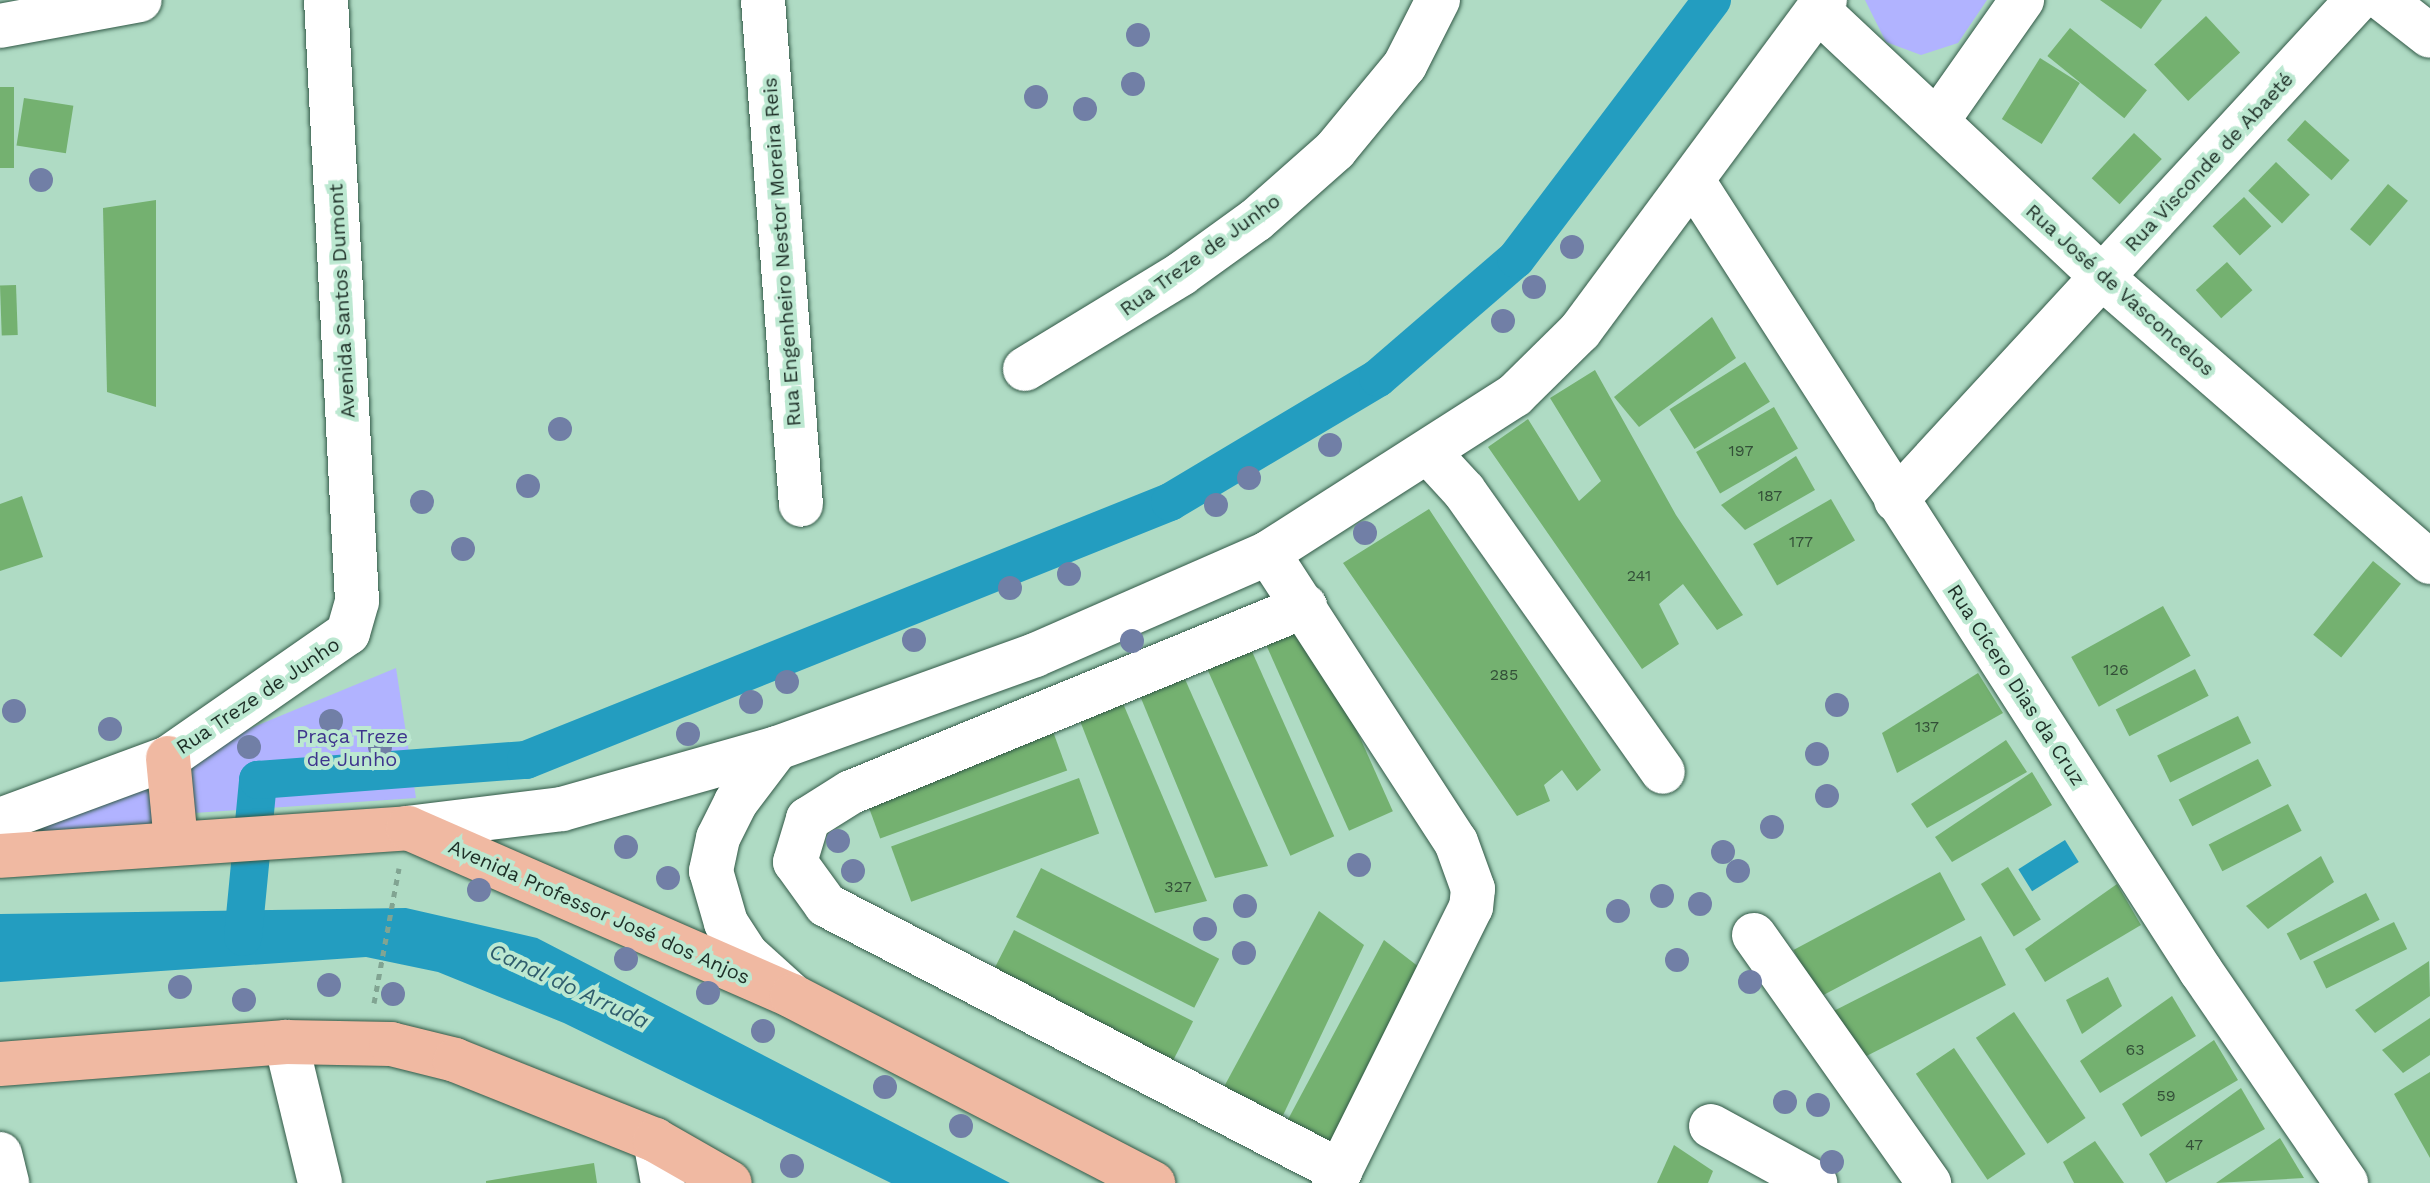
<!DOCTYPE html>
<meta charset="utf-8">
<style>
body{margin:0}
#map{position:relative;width:2430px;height:1183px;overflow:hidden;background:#afdbc4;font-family:"Work Sans",sans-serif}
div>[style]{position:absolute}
.green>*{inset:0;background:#b1b3ff}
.water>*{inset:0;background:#239dc0;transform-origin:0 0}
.canal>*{height:38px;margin:-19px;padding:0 19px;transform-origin:19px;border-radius:19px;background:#239dc0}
.building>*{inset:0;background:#74b170;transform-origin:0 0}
.path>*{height:5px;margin-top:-2.5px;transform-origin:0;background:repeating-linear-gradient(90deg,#81a492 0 6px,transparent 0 12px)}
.roads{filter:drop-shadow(0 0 2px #325947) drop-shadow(0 0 2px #325947)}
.minor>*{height:44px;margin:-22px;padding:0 22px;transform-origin:22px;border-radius:22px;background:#fff}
.major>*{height:44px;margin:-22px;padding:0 22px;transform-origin:22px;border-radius:22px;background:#f0b9a2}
.trees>*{width:24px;height:24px;margin:-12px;border-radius:50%;background:#717fa6}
span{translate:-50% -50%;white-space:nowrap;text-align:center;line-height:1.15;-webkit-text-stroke:8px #bce8d1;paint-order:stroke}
.number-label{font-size:16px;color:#334f38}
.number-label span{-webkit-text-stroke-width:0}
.street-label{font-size:20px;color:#1d2e26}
.park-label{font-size:20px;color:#3e348d}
.water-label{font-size:22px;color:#2f5d6d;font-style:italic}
</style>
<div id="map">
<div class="green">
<i style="clip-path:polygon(1865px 0,1987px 0,1958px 43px,1921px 55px,1886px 42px)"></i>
<i style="clip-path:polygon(396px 668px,416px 798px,194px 813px,181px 772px,193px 752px)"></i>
<i style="clip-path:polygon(146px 774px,159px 823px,0 836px)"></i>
</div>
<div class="water">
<i style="left:2065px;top:840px;width:26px;height:55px;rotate:58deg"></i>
<i style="clip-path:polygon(406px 908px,537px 938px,1010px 1183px,891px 1183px,564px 1023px,438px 972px,366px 957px,0 982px,0 914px)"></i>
</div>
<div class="canal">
<i style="left:243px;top:937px;width:158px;rotate:-84.5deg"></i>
<i style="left:258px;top:780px;width:269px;rotate:-4.3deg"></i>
<i style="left:526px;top:760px;width:694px;rotate:-21.83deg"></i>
<i style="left:1170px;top:502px;width:242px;rotate:-30.8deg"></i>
<i style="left:1378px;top:378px;width:182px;rotate:-40.8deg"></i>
<i style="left:1516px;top:259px;width:325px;rotate:-52.9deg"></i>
</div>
<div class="building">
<i style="clip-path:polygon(2100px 0,2162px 0,2141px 29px)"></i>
<i style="left:2206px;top:16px;width:50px;height:71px;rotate:47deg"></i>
<i style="left:2070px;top:28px;width:99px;height:36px;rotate:39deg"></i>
<i style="left:2040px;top:58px;width:47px;height:72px;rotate:32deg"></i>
<i style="left:0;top:87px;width:14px;height:81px"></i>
<i style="left:24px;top:98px;width:50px;height:48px;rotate:9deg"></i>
<i style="left:2305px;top:120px;width:60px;height:27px;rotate:42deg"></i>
<i style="left:2134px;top:133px;width:38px;height:62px;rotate:43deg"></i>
<i style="left:2276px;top:162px;width:47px;height:40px;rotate:44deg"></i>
<i style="left:2388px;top:184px;width:26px;height:59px;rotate:40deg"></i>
<i style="left:2244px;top:197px;width:40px;height:43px;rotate:47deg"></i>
<i style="clip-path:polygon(156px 200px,156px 407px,107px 392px,103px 208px)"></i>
<i style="left:2227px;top:262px;width:38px;height:42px;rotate:48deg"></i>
<i style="left:16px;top:285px;width:50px;height:16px;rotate:88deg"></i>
<i style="clip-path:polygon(1712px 317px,1736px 358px,1639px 427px,1614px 397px)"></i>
<i style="left:1745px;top:362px;width:47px;height:89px;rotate:58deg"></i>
<i style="clip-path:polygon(1595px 370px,1676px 515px,1743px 615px,1717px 630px,1683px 584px,1659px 604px,1679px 644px,1642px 669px,1488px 447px,1528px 419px,1579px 501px,1601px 481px,1550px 398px)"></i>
<i style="left:1774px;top:407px;width:48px;height:90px;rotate:60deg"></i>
<i style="clip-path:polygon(1796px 456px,1815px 490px,1745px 530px,1721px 505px)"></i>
<i style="clip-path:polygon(22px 496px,43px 557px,0 571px,0 504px)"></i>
<i style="left:1831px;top:499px;width:48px;height:90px;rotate:60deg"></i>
<i style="clip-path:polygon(1429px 509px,1601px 770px,1577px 791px,1562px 770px,1544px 785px,1550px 801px,1517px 816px,1343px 563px)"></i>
<i style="left:2373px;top:561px;width:36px;height:95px;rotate:39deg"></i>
<i style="left:2163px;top:606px;width:57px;height:105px;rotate:61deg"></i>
<i style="left:1305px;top:614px;width:216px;height:48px;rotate:66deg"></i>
<i style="left:1246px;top:638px;width:217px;height:48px;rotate:66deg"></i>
<i style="clip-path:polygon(1180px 668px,1268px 866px,1215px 878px,1136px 686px)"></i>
<i style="left:2195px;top:669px;width:30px;height:89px;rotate:63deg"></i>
<i style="clip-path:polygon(1978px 673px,2003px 713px,1897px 773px,1882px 733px)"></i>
<i style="clip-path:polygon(1119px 694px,1207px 901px,1155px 913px,1075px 708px)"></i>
<i style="left:1047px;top:715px;width:59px;height:199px;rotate:70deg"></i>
<i style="left:2238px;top:716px;width:30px;height:90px;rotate:64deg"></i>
<i style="clip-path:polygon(2006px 740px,2027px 772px,1927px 828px,1911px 804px)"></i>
<i style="left:2258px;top:759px;width:30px;height:89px;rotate:63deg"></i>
<i style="clip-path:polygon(2032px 772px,2052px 805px,1952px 862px,1935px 837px)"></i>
<i style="left:1079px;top:778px;width:59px;height:200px;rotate:70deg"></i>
<i style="left:2288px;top:804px;width:30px;height:89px;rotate:63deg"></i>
<i style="clip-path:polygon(2321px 856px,2334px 882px,2268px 929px,2246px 906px)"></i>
<i style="left:2008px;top:867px;width:62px;height:32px;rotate:58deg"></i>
<i style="left:1041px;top:868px;width:200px;height:55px;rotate:27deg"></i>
<i style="left:1940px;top:872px;width:54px;height:166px;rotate:62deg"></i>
<i style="clip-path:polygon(2117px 884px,2141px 925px,2045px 982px,2025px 949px)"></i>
<i style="left:2366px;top:893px;width:30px;height:89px;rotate:63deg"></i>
<i style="clip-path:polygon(1319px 911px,1364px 945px,1276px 1130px,1219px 1096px)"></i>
<i style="left:2394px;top:922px;width:30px;height:90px;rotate:64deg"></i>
<i style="left:1014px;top:930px;width:201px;height:55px;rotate:27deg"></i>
<i style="left:1981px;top:936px;width:55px;height:167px;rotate:63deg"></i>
<i style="clip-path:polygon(1384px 940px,1428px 974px,1341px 1159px,1285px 1125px)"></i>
<i style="clip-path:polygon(2429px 961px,2430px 996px,2375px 1033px,2355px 1010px)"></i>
<i style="clip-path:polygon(2108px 977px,2122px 1006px,2082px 1034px,2066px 1000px)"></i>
<i style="clip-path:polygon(2172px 996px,2196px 1036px,2100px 1093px,2080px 1061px)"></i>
<i style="left:2014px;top:1012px;width:128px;height:46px;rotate:56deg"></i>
<i style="clip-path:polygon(2430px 1018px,2430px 1055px,2403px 1073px,2382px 1050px)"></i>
<i style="clip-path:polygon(2214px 1040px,2238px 1080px,2141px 1137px,2122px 1104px)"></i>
<i style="left:1954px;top:1048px;width:128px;height:46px;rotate:56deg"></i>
<i style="clip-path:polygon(2430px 1072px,2430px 1158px,2394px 1094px)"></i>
<i style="clip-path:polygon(2241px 1088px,2265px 1129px,2166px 1183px,2149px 1154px)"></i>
<i style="clip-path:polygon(2280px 1138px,2304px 1178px,2216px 1183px)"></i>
<i style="clip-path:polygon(2095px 1141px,2124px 1183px,2074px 1183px,2063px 1162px)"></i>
<i style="clip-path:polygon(1674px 1145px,1713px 1171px,1708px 1183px,1657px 1183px)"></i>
<i style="clip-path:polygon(594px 1163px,597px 1183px,486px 1183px,486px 1181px)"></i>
</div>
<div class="path">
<i style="left:374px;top:1003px;width:137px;rotate:-79.5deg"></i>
</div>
<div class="roads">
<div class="minor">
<i style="left:763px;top:0;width:506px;rotate:85.7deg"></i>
<i style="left:2384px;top:0;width:58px;rotate:38deg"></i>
<i style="left:1818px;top:10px;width:391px;rotate:43.2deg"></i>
<i style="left:2103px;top:278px;width:433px;rotate:41deg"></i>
<i style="left:0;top:26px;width:142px;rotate:-10.5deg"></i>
<i style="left:1937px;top:121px;width:148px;rotate:-54.9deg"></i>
<i style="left:1693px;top:181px;width:939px;rotate:57.26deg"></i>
<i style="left:2201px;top:971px;width:257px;rotate:55.6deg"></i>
<i style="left:1025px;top:369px;width:183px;rotate:-31.3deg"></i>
<i style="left:1181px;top:274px;width:92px;rotate:-35.8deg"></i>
<i style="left:1256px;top:220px;width:106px;rotate:-41.5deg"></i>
<i style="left:1335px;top:150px;width:110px;rotate:-50.5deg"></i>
<i style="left:1405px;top:65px;width:73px;rotate:-63.1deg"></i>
<i style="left:1430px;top:454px;width:50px;rotate:47.4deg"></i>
<i style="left:1464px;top:491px;width:344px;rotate:54.7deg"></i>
<i style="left:1896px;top:500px;width:680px;rotate:-47.32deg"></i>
<i style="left:1268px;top:553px;width:345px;rotate:57deg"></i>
<i style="left:1456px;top:842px;width:50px;rotate:70.1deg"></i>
<i style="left:1473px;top:889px;width:18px;rotate:96deg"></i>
<i style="left:1471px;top:907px;width:308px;rotate:116.4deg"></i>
<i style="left:1305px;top:606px;width:491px;rotate:157.7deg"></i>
<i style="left:851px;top:792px;width:51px;rotate:147.9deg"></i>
<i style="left:808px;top:819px;width:45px;rotate:106.8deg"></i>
<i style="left:795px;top:862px;width:53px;rotate:54.2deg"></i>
<i style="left:826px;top:905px;width:579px;rotate:27.36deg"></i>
<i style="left:777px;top:748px;width:68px;rotate:127.2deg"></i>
<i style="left:736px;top:802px;width:40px;rotate:116.6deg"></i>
<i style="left:718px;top:838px;width:34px;rotate:102deg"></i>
<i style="left:711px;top:871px;width:54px;rotate:73.9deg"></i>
<i style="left:726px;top:923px;width:37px;rotate:57deg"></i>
<i style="left:746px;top:954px;width:57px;rotate:42.1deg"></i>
<i style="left:0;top:820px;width:179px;rotate:-20.3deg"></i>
<i style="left:168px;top:758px;width:219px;rotate:-34.8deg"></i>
<i style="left:348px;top:633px;width:33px;rotate:-74deg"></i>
<i style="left:357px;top:601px;width:602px;rotate:-92.95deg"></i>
<i style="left:408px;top:828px;width:155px;rotate:-7deg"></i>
<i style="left:562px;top:809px;width:223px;rotate:-15.8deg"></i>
<i style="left:777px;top:748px;width:274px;rotate:-19.8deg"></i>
<i style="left:1035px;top:655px;width:254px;rotate:-23.6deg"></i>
<i style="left:1268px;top:553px;width:293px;rotate:-32.6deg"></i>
<i style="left:1515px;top:395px;width:91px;rotate:-44.6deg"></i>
<i style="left:1580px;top:331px;width:412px;rotate:-53.5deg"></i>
<i style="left:1754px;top:935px;width:304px;rotate:54.8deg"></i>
<i style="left:286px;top:1042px;width:145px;rotate:76.4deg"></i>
<i style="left:1711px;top:1126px;width:119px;rotate:28.7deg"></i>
<i style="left:655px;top:1140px;width:44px;rotate:79.5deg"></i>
<i style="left:0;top:1154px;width:30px;rotate:76deg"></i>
</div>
<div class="major">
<i style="left:168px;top:758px;width:84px;rotate:84.6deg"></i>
<i style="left:0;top:856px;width:409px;rotate:-3.9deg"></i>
<i style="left:408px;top:828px;width:419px;rotate:23.6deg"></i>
<i style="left:792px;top:996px;width:407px;rotate:27.4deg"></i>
<i style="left:0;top:1064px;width:287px;rotate:-4.4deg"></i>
<i style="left:286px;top:1042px;width:105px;rotate:1.1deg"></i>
<i style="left:391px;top:1044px;width:66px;rotate:14deg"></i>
<i style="left:455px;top:1060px;width:215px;rotate:21.8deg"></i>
<i style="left:655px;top:1140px;width:86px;rotate:29.8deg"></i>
</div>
</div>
<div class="trees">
<i style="left:1138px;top:35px"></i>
<i style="left:1133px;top:84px"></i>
<i style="left:1036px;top:97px"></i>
<i style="left:1085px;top:109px"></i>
<i style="left:41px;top:180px"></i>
<i style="left:1572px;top:247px"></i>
<i style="left:1534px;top:287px"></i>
<i style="left:1503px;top:321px"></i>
<i style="left:560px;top:429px"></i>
<i style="left:1330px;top:445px"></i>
<i style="left:1249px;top:478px"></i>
<i style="left:528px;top:486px"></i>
<i style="left:422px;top:502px"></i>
<i style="left:1216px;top:505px"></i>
<i style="left:1365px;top:533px"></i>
<i style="left:463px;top:549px"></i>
<i style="left:1069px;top:574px"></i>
<i style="left:1010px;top:588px"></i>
<i style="left:914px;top:640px"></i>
<i style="left:1132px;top:641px"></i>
<i style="left:787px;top:682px"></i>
<i style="left:751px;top:702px"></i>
<i style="left:1837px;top:705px"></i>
<i style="left:14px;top:711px"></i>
<i style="left:331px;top:721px"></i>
<i style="left:110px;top:729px"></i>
<i style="left:688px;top:734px"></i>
<i style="left:249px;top:747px"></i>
<i style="left:380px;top:747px"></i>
<i style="left:1817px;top:754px"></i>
<i style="left:1827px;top:796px"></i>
<i style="left:1772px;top:827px"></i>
<i style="left:838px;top:841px"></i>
<i style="left:626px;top:847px"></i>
<i style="left:1723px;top:852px"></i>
<i style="left:1359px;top:865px"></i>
<i style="left:853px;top:871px"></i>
<i style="left:1738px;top:871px"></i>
<i style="left:668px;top:878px"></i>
<i style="left:479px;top:890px"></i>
<i style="left:1662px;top:896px"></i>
<i style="left:1700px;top:904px"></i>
<i style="left:1245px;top:906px"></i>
<i style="left:1618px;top:911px"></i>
<i style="left:1205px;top:929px"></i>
<i style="left:1244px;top:953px"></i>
<i style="left:626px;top:959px"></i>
<i style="left:1677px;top:960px"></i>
<i style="left:1750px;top:982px"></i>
<i style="left:329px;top:985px"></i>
<i style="left:180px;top:987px"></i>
<i style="left:708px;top:993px"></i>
<i style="left:393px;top:994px"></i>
<i style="left:244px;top:1000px"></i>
<i style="left:763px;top:1031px"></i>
<i style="left:885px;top:1087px"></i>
<i style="left:1785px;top:1102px"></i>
<i style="left:1818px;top:1105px"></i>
<i style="left:961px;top:1126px"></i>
<i style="left:1832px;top:1162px"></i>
<i style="left:792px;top:1166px"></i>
</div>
<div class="number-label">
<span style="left:1741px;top:451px">197</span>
<span style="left:1770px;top:496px">187</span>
<span style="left:1801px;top:542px">177</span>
<span style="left:1639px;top:576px">241</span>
<span style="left:2116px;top:670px">126</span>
<span style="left:1504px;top:675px">285</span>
<span style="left:1927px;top:727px">137</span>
<span style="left:1178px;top:887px">327</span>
<span style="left:2135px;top:1050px">63</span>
<span style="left:2166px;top:1096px">59</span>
<span style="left:2194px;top:1145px">47</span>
</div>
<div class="street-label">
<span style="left:2209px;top:162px;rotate:-47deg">Rua Visconde de Abaeté</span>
<span style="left:782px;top:252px;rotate:-94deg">Rua Engenheiro Nestor Moreira Reis</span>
<span style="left:1200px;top:255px;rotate:-36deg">Rua Treze de Junho</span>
<span style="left:2120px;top:290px;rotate:42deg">Rua José de Vasconcelos</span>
<span style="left:342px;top:301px;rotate:-93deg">Avenida Santos Dumont</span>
<span style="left:2016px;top:685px;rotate:57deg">Rua Cícero Dias da Cruz</span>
<span style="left:258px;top:696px;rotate:-34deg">Rua Treze de Junho</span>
<span style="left:599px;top:912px;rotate:24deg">Avenida Professor José dos Anjos</span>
</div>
<div class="park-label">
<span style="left:352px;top:748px">Praça Treze<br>de Junho</span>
</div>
<div class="water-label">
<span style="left:569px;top:986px;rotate:25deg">Canal do Arruda</span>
</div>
</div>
